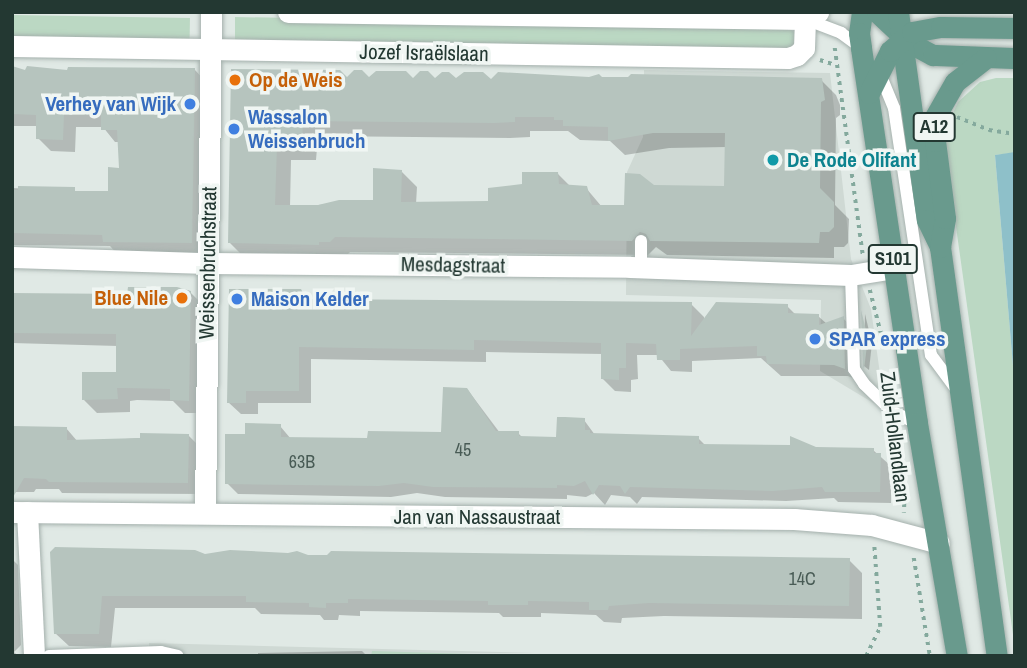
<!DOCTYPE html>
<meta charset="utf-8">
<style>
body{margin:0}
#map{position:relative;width:1027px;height:668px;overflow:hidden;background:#e0e9e5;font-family:"Archivo Narrow",sans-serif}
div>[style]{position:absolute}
.built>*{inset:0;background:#cfd9d4}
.green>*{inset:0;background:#bbd8c3;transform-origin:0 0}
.water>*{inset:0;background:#8ec0c9}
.shadow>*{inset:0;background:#0003}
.building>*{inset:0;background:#b6c4be}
.path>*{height:3.5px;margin-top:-1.75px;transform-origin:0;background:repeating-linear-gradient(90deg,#84a99d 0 3.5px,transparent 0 8.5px)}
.roads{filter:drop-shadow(0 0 2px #a4b0ac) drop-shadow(0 0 2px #a4b0ac)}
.service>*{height:12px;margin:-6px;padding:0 6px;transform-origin:6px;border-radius:6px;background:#fff}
.minor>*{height:21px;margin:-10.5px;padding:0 10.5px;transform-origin:10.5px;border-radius:10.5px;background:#fff}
.primary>*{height:21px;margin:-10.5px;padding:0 10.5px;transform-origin:10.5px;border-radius:10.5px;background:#699a8d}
.dots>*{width:19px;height:19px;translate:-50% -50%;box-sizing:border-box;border:4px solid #f0f6f3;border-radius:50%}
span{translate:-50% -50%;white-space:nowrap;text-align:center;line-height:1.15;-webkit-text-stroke:7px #f0f6f3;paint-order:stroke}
.number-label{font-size:18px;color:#485b55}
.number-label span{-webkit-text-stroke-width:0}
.shield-label span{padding:2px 5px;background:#f0f6f3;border:2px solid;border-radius:5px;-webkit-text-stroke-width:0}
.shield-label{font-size:19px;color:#233832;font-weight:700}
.street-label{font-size:21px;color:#233832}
.food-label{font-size:21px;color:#c56008;font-weight:700}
.left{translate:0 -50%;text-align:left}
.right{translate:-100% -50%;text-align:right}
.shop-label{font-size:21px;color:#366cbe;font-weight:700}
.culture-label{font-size:21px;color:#0d838f;font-weight:700}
.frame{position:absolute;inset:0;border:14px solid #233832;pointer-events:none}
</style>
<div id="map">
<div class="built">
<i style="clip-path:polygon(644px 70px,830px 73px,851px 259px,871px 309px,885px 410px,820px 371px,821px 300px,626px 295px,627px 172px,643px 137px)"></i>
<i style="clip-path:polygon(149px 643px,535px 653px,149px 656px)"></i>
</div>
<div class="green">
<i style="left:12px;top:15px;width:178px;height:26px;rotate:1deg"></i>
<i style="clip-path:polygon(235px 17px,788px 27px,794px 32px,794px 46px,790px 50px,235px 45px)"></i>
<i style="clip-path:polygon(996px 78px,1015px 78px,1015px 195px,1013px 153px,995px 155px,1015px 389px,1015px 649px,945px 148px,947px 126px,958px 102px,980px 82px)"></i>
<i style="clip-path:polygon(372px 651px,531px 656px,371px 656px)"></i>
</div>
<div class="water">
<i style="clip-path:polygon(1015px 152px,1015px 389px,995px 155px)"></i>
</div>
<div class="shadow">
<i style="clip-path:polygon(12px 68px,26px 73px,195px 70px,207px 83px,204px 255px,117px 254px,110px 246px,12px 245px,12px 188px,109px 193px,121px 170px,119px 142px,115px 142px,103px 127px,76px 127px,75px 152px,51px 151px,38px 138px,38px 126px,12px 126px)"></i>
<i style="clip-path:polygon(evenodd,233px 70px,369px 80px,821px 80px,836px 95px,840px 105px,840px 115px,836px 118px,835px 205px,849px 219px,848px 243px,844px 247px,834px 247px,834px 258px,667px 255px,656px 247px,648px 255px,350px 252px,346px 256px,245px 258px,230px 243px,233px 70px,530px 131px,568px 131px,580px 140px,610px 141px,625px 155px,669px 148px,727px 147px,726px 187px,654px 187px,625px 207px,602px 207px,586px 188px,571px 187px,558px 174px,490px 203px,416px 204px,417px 187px,402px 172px,375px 201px,290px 207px,291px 160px,316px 160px,318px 136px,510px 138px,530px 137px,530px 131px)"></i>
<i style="clip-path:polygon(129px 289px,188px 290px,201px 303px,202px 413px,185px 413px,173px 401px,137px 400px,130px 401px,130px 412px,97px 413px,84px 400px,117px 374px,118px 346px,12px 343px,12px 294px,129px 296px)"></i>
<i style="clip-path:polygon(300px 291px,310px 301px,691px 304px,704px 317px,704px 322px,787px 306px,796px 315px,818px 316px,827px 324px,843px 318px,855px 331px,857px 380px,848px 376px,781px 376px,761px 358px,692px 361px,692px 372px,671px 371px,658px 355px,637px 355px,638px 379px,631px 380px,631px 392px,615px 391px,602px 378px,603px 354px,486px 352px,486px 362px,311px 359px,311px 403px,258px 403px,258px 414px,241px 414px,228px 402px)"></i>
<i style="clip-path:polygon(865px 314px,872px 343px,869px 370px,864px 366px)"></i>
<i style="clip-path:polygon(467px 389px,500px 433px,518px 433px,523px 438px,558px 438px,584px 420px,595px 435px,698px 438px,706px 446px,873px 450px,891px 466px,891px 503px,838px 502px,834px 498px,786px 501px,642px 497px,637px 504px,630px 497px,611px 495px,605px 505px,594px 493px,586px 497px,567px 495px,567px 499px,445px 497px,417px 493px,391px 497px,238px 494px,227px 483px,247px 435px,280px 426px,291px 439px,369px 440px,443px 434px)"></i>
<i style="clip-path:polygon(12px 427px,66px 428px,78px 442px,188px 435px,200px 447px,199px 494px,62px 493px,59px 489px,36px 489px,34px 492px,12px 492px)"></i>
<i style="clip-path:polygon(52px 553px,849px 560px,862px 573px,862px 619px,664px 616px,622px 618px,621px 623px,604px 622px,596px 615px,541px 613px,541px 617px,503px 617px,499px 613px,360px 611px,360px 616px,339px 615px,338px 620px,324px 620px,320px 615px,261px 614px,255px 608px,115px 608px,111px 647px,69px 646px,55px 633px)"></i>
<i style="clip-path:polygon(12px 559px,18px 565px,21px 645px,14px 652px,18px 656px,12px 656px)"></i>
<i style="clip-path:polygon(362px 651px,367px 656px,258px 656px,258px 653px)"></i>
</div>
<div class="building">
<i style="clip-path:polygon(12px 66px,25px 70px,27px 66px,67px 70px,68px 67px,195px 68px,192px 243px,103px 242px,102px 235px,12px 233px,12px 190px,18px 190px,18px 186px,75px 187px,75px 191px,108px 191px,108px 167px,119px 168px,117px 130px,101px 130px,101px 115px,64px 115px,63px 140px,36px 139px,36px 115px,12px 114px)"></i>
<i style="clip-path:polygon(evenodd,231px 69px,340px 70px,347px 77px,354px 70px,362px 70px,369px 77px,376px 71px,406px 71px,413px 78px,420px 71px,428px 71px,435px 78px,442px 72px,449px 72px,456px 78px,464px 72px,483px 72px,491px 79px,498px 72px,589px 77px,599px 74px,602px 77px,628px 77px,631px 74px,822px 78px,825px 100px,821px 102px,820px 188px,834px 202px,834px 227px,829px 232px,820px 232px,819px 243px,650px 241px,646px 234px,640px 232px,632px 241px,335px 237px,330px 242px,319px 242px,319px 245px,228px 243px,231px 69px,515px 117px,554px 117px,554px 120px,563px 120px,563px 126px,608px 127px,608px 141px,653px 133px,725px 133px,724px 186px,654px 185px,640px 174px,625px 173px,624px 205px,592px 205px,587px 186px,559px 184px,558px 172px,522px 172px,522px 184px,488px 188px,488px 201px,401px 202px,402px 170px,373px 168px,373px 200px,339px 200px,318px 205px,275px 205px,277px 145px,302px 146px,303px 121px,494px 123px,515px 122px,515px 117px)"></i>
<i style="clip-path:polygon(128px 287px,177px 287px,191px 291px,189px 401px,170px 400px,170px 389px,123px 388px,117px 388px,118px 399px,82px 400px,82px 372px,116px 372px,116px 334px,12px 333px,12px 293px,127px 294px)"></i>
<i style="clip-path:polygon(229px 289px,301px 289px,306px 299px,692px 302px,691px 336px,716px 302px,788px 304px,788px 313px,819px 314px,819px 325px,844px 316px,845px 369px,834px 365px,767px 364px,766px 356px,757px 356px,757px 346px,680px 349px,680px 360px,657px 360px,656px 344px,626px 343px,626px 368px,619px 368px,619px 380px,601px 379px,601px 343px,474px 340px,474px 350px,299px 347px,299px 391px,246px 391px,246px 403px,227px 403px)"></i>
<i style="clip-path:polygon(861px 310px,868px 338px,864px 369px,863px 366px)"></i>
<i style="clip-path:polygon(443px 387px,467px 388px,496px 431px,519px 431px,519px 436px,556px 437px,557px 417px,565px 417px,585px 418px,585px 430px,590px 430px,590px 433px,699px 436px,699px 444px,790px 445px,790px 436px,816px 447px,874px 448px,874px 453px,881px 453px,880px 492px,825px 492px,822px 487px,773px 491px,630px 487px,625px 494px,620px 486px,599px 485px,593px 495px,585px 481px,574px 486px,557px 485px,557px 488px,433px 487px,404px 483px,379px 486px,225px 484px,225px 434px,245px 434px,245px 423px,281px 424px,281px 437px,367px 438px,368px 431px,441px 432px)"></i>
<i style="clip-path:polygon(12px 426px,67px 427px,67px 440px,140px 438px,140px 433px,189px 434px,188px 483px,49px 482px,46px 479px,24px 478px,12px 499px)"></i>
<i style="clip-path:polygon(55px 547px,195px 550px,205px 554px,230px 550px,288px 553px,297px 551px,308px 555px,327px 555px,331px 551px,850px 558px,849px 606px,649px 603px,609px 606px,608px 610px,589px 610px,589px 602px,528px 601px,528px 605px,488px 605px,488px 601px,348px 599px,348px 603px,326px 603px,326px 608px,309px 607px,309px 603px,246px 602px,246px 596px,102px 596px,99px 634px,54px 634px,50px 552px)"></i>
</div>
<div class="path">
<i style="left:835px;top:48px;width:209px;rotate:82.3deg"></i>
<i style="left:820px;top:60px;width:16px;rotate:18deg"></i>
<i style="left:957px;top:117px;width:35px;rotate:22deg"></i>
<i style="left:989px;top:130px;width:26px;rotate:9deg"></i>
<i style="left:870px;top:290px;width:44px;rotate:75.7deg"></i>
<i style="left:897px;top:441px;width:55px;rotate:81.6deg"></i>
<i style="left:905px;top:495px;width:18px;rotate:93deg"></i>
<i style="left:914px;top:558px;width:99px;rotate:80.7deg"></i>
<i style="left:866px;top:656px;width:32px;rotate:-64deg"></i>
<i style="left:880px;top:627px;width:81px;rotate:-94.2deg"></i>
</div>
<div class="roads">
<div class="service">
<i style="left:805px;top:19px;width:39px;rotate:21deg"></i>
<i style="left:841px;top:33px;width:24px;rotate:36deg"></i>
<i style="left:878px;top:69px;width:42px;rotate:67.7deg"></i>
<i style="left:894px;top:108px;width:250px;rotate:81.5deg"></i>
<i style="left:931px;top:355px;width:44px;rotate:53.4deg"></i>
<i style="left:641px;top:267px;width:26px;rotate:-90deg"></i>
<i style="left:851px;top:275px;width:94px;rotate:88.2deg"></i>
<i style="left:854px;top:369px;width:18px;rotate:56deg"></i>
<i style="left:864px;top:384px;width:40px;rotate:44deg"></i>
<i style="left:893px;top:412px;width:26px;rotate:25deg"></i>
<i style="left:49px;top:656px;width:112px;rotate:-2deg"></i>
<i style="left:161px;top:652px;width:17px;rotate:13deg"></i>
</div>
<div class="minor">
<i style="left:288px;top:12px;width:517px;rotate:0.78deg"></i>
<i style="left:805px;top:19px;width:15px;rotate:-28deg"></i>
<i style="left:12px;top:46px;width:776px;rotate:0.89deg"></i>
<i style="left:788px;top:58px;width:9px;rotate:-18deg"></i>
<i style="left:797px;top:55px;width:10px;rotate:-45deg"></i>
<i style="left:804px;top:48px;width:29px;rotate:-88deg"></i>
<i style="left:12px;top:257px;width:195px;rotate:1.8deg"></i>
<i style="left:207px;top:263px;width:423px;rotate:0.5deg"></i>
<i style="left:630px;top:267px;width:221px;rotate:2.1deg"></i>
<i style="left:851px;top:275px;width:44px;rotate:-9.2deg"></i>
<i style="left:12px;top:512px;width:782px;rotate:0.51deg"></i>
<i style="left:794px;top:519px;width:78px;rotate:4.4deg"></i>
<i style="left:872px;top:525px;width:69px;rotate:15deg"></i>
<i style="left:27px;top:512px;width:144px;rotate:87.2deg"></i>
<i style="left:205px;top:513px;width:501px;rotate:-89.31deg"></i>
</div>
<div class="primary">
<i style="left:862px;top:12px;width:21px;rotate:98deg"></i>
<i style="left:859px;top:33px;width:15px;rotate:82deg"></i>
<i style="left:861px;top:48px;width:379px;rotate:81.5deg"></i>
<i style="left:917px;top:423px;width:236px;rotate:80.3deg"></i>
<i style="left:877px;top:12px;width:45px;rotate:43.2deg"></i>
<i style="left:910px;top:43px;width:26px;rotate:28deg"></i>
<i style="left:933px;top:55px;width:82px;rotate:2.1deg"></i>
<i style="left:898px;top:12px;width:210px;rotate:82.1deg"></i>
<i style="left:927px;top:220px;width:30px;rotate:64deg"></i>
<i style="left:940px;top:247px;width:413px;rotate:82.1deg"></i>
<i style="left:869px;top:93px;width:47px;rotate:-63.4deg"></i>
<i style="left:890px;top:51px;width:29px;rotate:-41deg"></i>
<i style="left:912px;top:32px;width:29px;rotate:-10deg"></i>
<i style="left:941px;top:27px;width:74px;rotate:0.8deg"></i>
<i style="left:940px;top:247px;width:29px;rotate:-80deg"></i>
<i style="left:945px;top:218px;width:78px;rotate:-97.4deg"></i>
<i style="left:935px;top:141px;width:24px;rotate:-90deg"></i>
<i style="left:935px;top:117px;width:40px;rotate:-60.3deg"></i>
<i style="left:955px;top:82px;width:39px;rotate:-38deg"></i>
</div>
</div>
<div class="dots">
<i style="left:235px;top:80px;background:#e8710a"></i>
<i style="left:190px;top:104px;background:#3f7fe0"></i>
<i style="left:234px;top:129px;background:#3f7fe0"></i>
<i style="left:773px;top:160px;background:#0f9aa8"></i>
<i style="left:182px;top:298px;background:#e8710a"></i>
<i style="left:237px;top:299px;background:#3f7fe0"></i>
<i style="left:815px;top:339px;background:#3f7fe0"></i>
</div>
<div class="number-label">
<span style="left:463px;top:450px">45</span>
<span style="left:302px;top:462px">63B</span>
<span style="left:802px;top:579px">14C</span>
</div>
<div class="shield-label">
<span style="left:934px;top:127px">A12</span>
<span style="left:893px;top:259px">S101</span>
</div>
<div class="street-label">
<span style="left:424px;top:53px;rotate:1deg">Jozef Israëlslaan</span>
<span style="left:208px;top:263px;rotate:-89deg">Weissenbruchstraat</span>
<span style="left:453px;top:265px;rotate:1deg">Mesdagstraat</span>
<span style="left:895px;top:437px;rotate:83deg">Zuid-Hollandlaan</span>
<span style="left:477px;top:517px">Jan van Nassaustraat</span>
</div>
<div class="food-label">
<span class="left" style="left:249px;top:80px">Op de Weis</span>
<span class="right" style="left:168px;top:298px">Blue Nile</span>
</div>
<div class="shop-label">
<span class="right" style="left:176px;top:104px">Verhey van Wijk</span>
<span class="left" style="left:248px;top:129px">Wassalon<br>Weissenbruch</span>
<span class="left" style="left:251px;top:299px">Maison Kelder</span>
<span class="left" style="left:829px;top:339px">SPAR express</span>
</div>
<div class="culture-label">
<span class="left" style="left:787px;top:160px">De Rode Olifant</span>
</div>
<div class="frame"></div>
</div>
